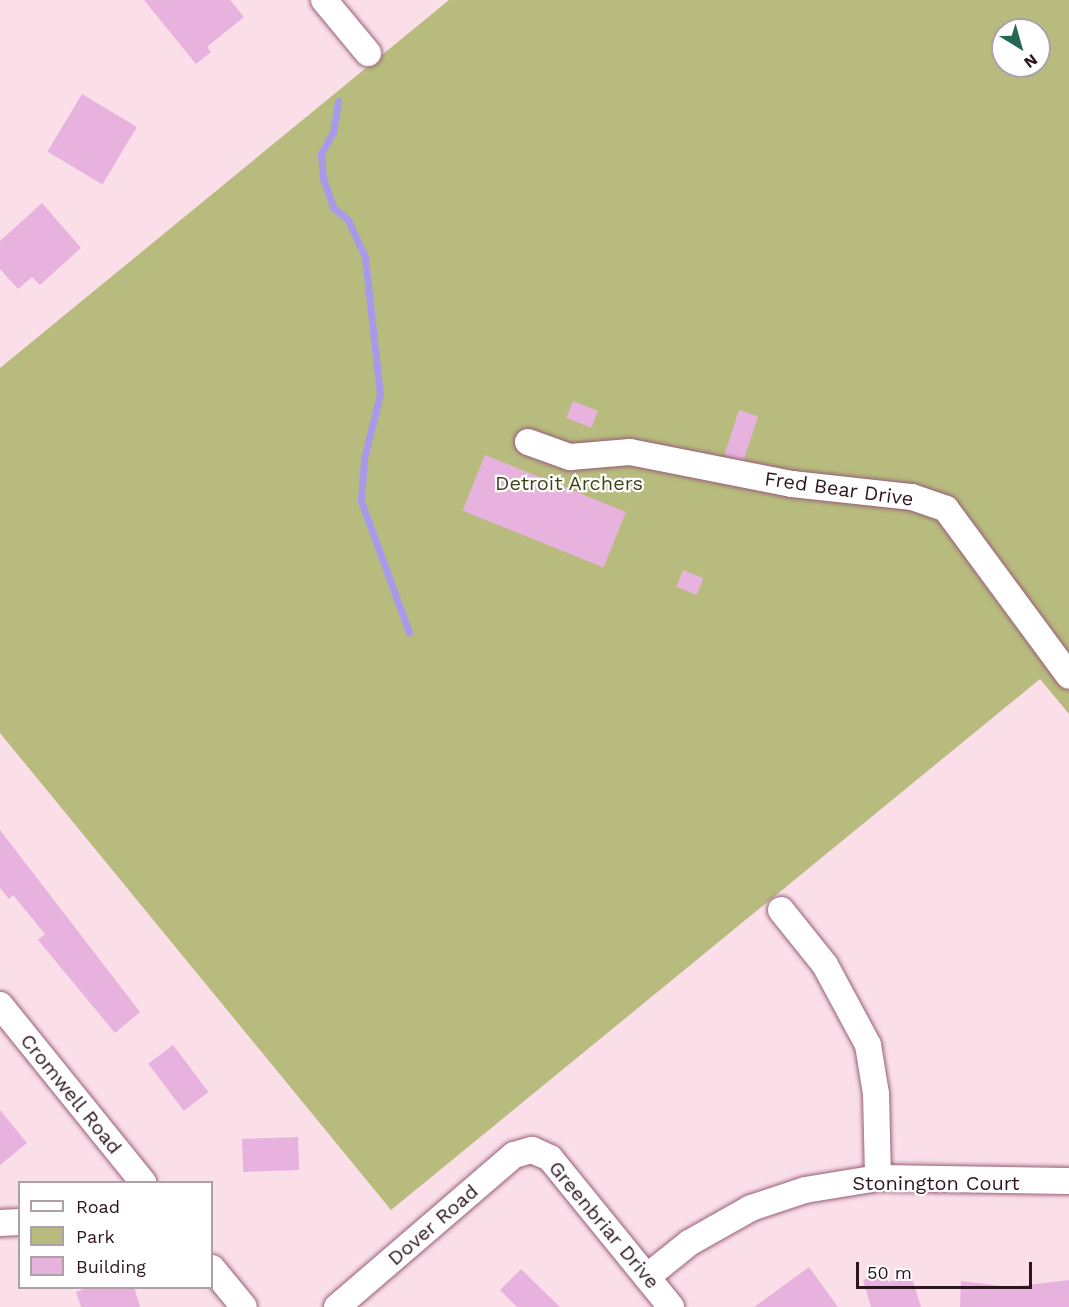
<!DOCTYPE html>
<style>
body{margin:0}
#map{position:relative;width:1069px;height:1307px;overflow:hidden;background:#fadfe9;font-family:"Work Sans",sans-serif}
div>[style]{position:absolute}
.green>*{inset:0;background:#b7bc7e}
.stream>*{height:7px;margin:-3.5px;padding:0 3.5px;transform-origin:3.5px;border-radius:3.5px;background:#a999eb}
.building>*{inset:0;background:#e7b2de;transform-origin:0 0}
.roads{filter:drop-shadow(0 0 2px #985e77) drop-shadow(0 0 2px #985e77)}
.minor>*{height:26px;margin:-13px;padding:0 13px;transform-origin:13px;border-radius:13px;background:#fff}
span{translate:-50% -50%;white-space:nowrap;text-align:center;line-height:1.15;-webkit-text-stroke:4.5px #fff;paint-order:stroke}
.park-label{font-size:20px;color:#3f421a}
.street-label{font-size:20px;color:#2d1520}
.legend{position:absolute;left:18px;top:1181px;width:195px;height:108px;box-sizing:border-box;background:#fff;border:2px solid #aba1a6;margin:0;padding:8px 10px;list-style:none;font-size:18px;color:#2d1520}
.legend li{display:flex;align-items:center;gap:12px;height:30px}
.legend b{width:30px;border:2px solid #aba1a6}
.north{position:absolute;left:991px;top:18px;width:60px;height:60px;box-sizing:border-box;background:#fff;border:2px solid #aba1a6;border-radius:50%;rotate:143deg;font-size:16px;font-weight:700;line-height:24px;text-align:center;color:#2d1520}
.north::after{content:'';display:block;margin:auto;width:21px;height:27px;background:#256654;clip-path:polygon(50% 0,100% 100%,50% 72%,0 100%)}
.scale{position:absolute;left:856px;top:1262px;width:176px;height:27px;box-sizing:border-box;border:3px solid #2d1520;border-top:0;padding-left:8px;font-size:18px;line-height:21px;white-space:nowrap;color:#2d1520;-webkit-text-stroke:4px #fff;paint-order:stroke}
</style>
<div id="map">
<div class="green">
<i style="clip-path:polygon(evenodd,449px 0,1069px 0,1069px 714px,1040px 679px,391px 1210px,0 733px,0 368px,449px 0,1003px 30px,1039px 30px,1039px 66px,1003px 66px,1003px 30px)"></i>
</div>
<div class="stream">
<i style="left:338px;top:101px;width:31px;rotate:99deg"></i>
<i style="left:333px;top:132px;width:25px;rotate:119deg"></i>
<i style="left:321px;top:154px;width:24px;rotate:85deg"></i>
<i style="left:323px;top:178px;width:31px;rotate:71deg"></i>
<i style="left:333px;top:207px;width:20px;rotate:41deg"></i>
<i style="left:348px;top:220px;width:41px;rotate:65.3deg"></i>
<i style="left:365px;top:257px;width:138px;rotate:83.8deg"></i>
<i style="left:380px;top:394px;width:66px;rotate:104deg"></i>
<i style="left:364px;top:458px;width:43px;rotate:94deg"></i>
<i style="left:361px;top:501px;width:140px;rotate:69.9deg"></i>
</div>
<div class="building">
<i style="clip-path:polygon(144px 0,230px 0,244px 17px,207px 47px,211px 52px,196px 64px)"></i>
<i style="left:82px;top:94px;width:64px;height:67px;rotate:31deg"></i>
<i style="clip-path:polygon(42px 203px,81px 248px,40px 285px,32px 277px,18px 289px,0 269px,0 241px)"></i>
<i style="left:573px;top:401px;width:27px;height:18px;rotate:22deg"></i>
<i style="left:739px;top:410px;width:20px;height:47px;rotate:18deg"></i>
<i style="left:485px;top:455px;width:152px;height:60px;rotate:22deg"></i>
<i style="left:683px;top:570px;width:22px;height:18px;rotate:22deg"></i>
<i style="clip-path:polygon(0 830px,140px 1012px,115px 1033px,38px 940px,45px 934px,13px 895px,9px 899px,0 888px)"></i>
<i style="left:173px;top:1045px;width:59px;height:31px;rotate:53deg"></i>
<i style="clip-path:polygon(0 1110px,27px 1143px,0 1165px)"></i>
<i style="left:298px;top:1137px;width:33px;height:56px;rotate:88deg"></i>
<i style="clip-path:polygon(809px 1267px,838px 1307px,754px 1307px)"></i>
<i style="clip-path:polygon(521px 1269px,560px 1307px,517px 1307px,500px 1290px)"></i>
<i style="clip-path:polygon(885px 1273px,888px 1282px,911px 1275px,921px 1307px,871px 1307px,863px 1280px)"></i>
<i style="clip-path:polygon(1069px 1280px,1069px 1307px,960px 1307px,961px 1281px,1009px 1287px)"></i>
<i style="clip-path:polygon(89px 1287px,134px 1287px,140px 1307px,81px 1307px,76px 1292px)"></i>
</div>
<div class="roads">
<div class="minor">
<i style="left:324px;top:0;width:69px;rotate:50.3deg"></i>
<i style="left:528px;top:442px;width:45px;rotate:19.7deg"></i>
<i style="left:570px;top:457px;width:60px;rotate:-4.8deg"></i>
<i style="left:630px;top:452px;width:165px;rotate:11.2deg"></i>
<i style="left:792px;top:484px;width:121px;rotate:6.2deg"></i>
<i style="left:912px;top:497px;width:36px;rotate:19deg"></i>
<i style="left:946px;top:509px;width:207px;rotate:53.6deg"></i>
<i style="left:781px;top:910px;width:70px;rotate:51.3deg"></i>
<i style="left:825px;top:965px;width:91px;rotate:61.7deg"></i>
<i style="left:868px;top:1045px;width:50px;rotate:80.7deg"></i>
<i style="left:876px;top:1094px;width:84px;rotate:88.6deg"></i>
<i style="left:0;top:1005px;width:228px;rotate:51.1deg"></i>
<i style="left:0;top:1223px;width:20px;rotate:-3deg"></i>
<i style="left:212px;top:1268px;width:50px;rotate:50.6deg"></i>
<i style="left:648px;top:1276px;width:53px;rotate:-38.8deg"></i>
<i style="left:689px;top:1243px;width:71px;rotate:-29.4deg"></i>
<i style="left:751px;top:1208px;width:57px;rotate:-18.4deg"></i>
<i style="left:805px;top:1190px;width:74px;rotate:-9.3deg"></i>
<i style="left:878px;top:1178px;width:191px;rotate:0.9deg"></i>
<i style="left:337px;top:1307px;width:233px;rotate:-40.7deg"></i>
<i style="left:514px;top:1155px;width:19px;rotate:-16deg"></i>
<i style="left:532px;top:1150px;width:20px;rotate:24deg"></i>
<i style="left:550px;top:1158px;width:192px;rotate:50.9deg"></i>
</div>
</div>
<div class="park-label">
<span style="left:569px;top:483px">Detroit Archers</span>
</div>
<div class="street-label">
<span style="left:839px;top:489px;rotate:8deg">Fred Bear Drive</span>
<span style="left:71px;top:1094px;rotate:51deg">Cromwell Road</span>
<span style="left:936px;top:1183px">Stonington Court</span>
<span style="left:433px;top:1225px;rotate:-41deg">Dover Road</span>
<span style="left:604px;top:1225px;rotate:50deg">Greenbriar Drive</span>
</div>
<ul class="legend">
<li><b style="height:8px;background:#fff"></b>Road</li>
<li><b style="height:16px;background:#b7bc7e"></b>Park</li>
<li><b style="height:16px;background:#e7b2de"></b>Building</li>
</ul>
<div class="north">N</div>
<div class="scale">50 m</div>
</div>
